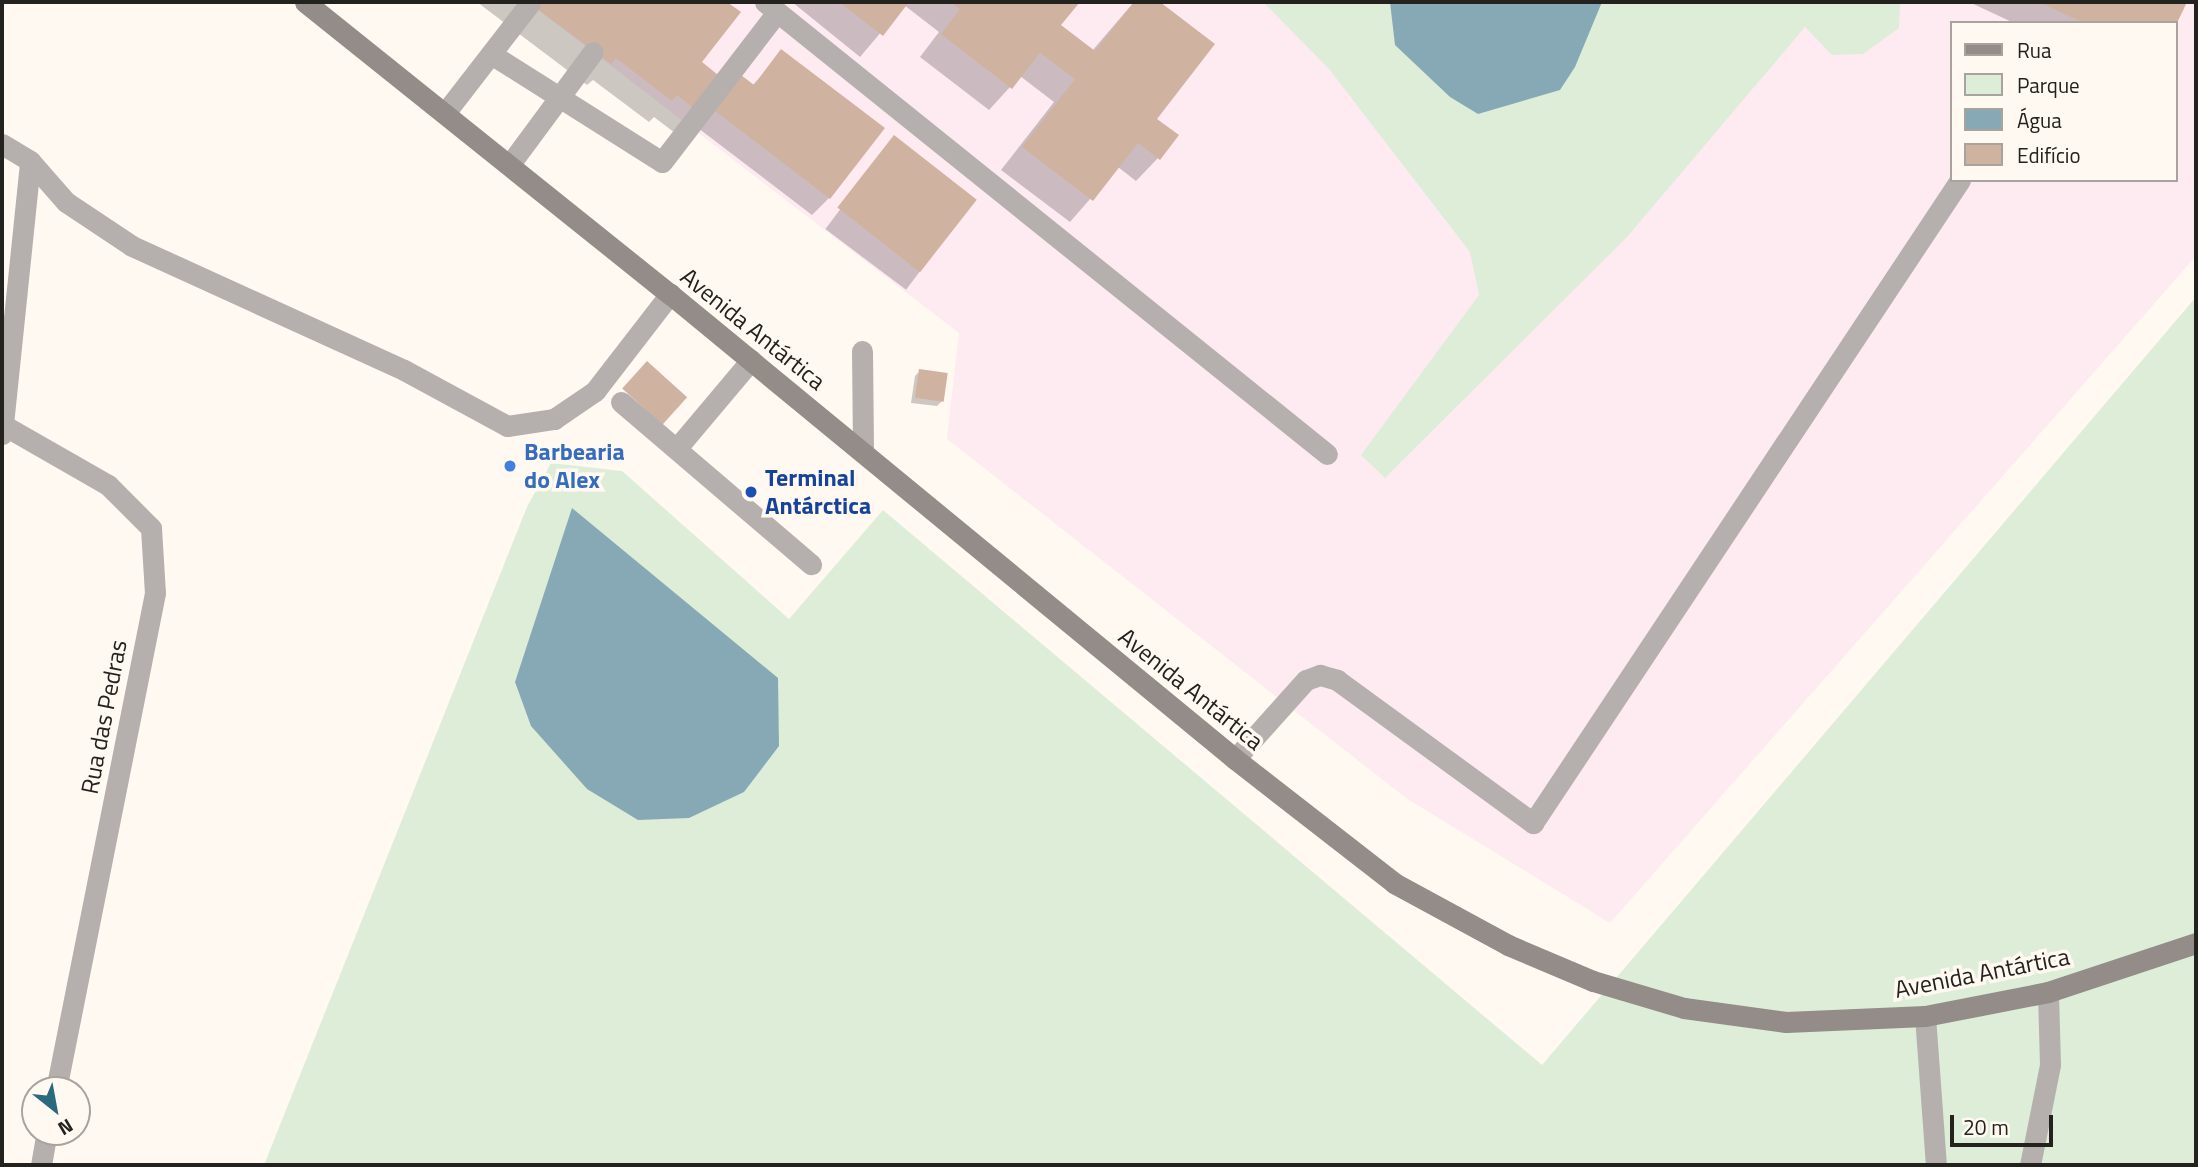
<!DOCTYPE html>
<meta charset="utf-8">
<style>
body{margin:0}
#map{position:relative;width:2198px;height:1167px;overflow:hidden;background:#fff9f2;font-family:"Titillium Web",sans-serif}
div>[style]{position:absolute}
.industrial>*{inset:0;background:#feeaf1}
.green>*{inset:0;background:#deedd8}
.water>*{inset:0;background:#87a9b6}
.shadow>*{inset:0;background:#0003;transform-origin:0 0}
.building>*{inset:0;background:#cfb3a0;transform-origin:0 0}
.service>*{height:21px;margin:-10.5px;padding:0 10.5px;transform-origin:10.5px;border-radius:10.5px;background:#b5b0ae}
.minor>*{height:21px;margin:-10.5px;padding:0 10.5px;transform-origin:10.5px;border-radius:10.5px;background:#b5b0ae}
.secondary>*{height:21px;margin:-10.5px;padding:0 10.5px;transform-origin:10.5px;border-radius:10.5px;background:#938c89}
.dots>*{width:19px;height:19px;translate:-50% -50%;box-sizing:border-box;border:4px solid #fff9f2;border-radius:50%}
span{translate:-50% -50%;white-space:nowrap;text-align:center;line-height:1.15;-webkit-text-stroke:7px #fff9f2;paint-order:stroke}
.street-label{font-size:24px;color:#24221e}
.shop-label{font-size:24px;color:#366cbe;font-weight:700}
.left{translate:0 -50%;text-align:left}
.transit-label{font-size:24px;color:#164399;font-weight:700}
.frame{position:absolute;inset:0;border:4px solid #24221e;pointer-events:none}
.legend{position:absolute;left:1950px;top:21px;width:228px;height:161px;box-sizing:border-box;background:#fff9f2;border:2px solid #a7a39d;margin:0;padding:9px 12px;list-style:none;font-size:21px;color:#24221e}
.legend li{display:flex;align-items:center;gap:14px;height:35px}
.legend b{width:35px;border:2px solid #a7a39d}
.north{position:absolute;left:21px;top:1076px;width:70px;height:70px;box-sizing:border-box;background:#fff9f2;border:2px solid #a7a39d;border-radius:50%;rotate:149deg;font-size:19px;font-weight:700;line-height:28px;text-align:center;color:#24221e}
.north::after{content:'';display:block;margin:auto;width:24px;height:32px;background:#2b697f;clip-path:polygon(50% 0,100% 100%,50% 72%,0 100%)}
.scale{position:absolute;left:1950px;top:1115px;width:103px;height:32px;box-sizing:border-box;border:4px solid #24221e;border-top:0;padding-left:9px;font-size:21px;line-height:24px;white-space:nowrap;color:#24221e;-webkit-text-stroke:5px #fff9f2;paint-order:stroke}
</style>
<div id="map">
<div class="industrial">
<i style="clip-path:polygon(evenodd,528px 2px,2196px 2px,2196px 256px,1610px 923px,1406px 798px,947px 439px,959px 333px,528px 2px,1951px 23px,2175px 23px,2175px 180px,1951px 180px,1951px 23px)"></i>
</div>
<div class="green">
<i style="clip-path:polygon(1263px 2px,1900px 2px,1899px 28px,1863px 54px,1832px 55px,1805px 27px,1627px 237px,1385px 478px,1361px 455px,1479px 295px,1470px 252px,1329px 69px)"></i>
<i style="clip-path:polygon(2196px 297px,2196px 1165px,264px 1165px,527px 507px,551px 463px,622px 471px,789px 619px,883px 510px,1542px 1065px)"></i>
</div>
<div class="water">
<i style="clip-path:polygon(1390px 2px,1602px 2px,1575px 67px,1560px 90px,1478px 114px,1450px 97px,1395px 45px)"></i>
<i style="clip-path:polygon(572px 508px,778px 678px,779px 746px,744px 792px,689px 818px,638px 820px,587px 789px,531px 726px,515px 682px)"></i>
</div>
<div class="shadow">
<i style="clip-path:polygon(477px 2px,726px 2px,700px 62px,721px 79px,675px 133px,654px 117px,649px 122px,593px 80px,587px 85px)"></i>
<i style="clip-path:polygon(792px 2px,1077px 2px,1059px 26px,1092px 51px,1134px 2px,1157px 2px,1213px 44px,1155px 119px,1158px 158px,1136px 181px,1118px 167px,1070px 222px,1001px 170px,1054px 102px,1020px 76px,989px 110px,920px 57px,939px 32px,904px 5px,860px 57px)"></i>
<i style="clip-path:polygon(1969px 2px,2185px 2px,2175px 23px,2014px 23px)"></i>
<i style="clip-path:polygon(782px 52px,829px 198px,812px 215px,698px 128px,724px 94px,752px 86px)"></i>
<i style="left:894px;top:138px;width:101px;height:114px;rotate:37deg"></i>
<i style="clip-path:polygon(920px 371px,943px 400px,937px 406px,911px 403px,915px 376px)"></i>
</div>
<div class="building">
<i style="clip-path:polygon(528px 2px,727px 2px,741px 12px,702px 62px,723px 79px,698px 112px,677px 95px,672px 101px,616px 58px,611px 64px)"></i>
<i style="clip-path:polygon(839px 2px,909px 2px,883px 36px)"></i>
<i style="clip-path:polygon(950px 2px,1080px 2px,1061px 25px,1095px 51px,1134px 2px,1160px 2px,1215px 44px,1157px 119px,1179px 135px,1160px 160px,1138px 143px,1093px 201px,1022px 147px,1075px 79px,1040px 53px,1012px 89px,941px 34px,960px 9px)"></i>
<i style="clip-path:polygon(2039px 2px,2187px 2px,2177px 23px,2084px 23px)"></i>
<i style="clip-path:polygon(781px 49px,885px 128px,830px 199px,714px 110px,741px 75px,754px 85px)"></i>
<i style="left:894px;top:135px;width:105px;height:92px;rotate:38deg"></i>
<i style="left:647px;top:361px;width:54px;height:37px;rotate:42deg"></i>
<i style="left:919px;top:369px;width:29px;height:29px;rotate:8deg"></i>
</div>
<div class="service">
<i style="left:765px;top:2px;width:721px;rotate:38.81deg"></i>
<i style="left:491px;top:54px;width:202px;rotate:32.3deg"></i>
<i style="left:662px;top:162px;width:189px;rotate:-52.5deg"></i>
<i style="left:445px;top:113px;width:139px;rotate:-52.3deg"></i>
<i style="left:510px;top:164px;width:139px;rotate:-53.5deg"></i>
<i style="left:862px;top:351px;width:101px;rotate:89.4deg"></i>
<i style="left:621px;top:402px;width:250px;rotate:40.5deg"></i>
<i style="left:677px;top:448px;width:115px;rotate:-49.9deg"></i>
<i style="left:1235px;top:759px;width:106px;rotate:-48.1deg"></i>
<i style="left:1306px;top:680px;width:15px;rotate:-20deg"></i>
<i style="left:1320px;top:675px;width:18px;rotate:16deg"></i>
<i style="left:1337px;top:680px;width:243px;rotate:36.1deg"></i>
<i style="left:1533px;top:823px;width:772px;rotate:-56.41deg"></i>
</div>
<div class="minor">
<i style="left:2px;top:144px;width:33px;rotate:31deg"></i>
<i style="left:30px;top:161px;width:55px;rotate:48.7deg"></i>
<i style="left:66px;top:202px;width:79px;rotate:33.7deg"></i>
<i style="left:132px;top:246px;width:299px;rotate:24.5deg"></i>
<i style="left:404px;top:370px;width:117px;rotate:28.5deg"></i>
<i style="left:507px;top:426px;width:48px;rotate:-8.5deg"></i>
<i style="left:554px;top:419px;width:50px;rotate:-34.3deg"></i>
<i style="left:595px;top:391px;width:123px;rotate:-52.3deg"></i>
<i style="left:5px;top:426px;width:119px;rotate:29.8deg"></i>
<i style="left:108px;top:485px;width:61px;rotate:45deg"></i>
<i style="left:151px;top:528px;width:65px;rotate:86.5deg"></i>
<i style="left:155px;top:593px;width:507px;rotate:101.27deg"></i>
<i style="left:2px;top:434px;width:274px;rotate:-84.1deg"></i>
<i style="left:1925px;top:1016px;width:149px;rotate:85.8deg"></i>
<i style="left:41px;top:1165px;width:34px;rotate:-80deg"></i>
<i style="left:2030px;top:1165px;width:102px;rotate:-78.7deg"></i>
<i style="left:2050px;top:1065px;width:73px;rotate:-91.6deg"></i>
</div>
<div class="secondary">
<i style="left:305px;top:2px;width:467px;rotate:38.7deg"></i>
<i style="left:670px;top:294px;width:732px;rotate:39.45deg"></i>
<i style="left:1235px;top:759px;width:202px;rotate:37.9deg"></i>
<i style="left:1394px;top:883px;width:130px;rotate:28.5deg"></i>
<i style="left:1508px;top:945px;width:92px;rotate:23deg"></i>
<i style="left:1593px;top:981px;width:95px;rotate:16.5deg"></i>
<i style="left:1684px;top:1008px;width:103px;rotate:7.8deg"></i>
<i style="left:1786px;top:1022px;width:139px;rotate:-2.5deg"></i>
<i style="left:1925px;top:1016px;width:125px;rotate:-11deg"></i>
<i style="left:2048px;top:992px;width:156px;rotate:-18.3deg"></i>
</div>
<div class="dots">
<i style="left:510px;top:466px;background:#3f7fe0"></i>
<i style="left:751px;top:492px;background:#1a4fb4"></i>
</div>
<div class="street-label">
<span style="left:753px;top:329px;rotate:39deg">Avenida Antártica</span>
<span style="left:1191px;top:689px;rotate:39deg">Avenida Antártica</span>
<span style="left:104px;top:717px;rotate:-79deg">Rua das Pedras</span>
<span style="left:1982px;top:973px;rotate:-11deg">Avenida Antártica</span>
</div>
<div class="shop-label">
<span class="left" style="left:524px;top:466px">Barbearia<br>do Alex</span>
</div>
<div class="transit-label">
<span class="left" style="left:765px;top:492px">Terminal<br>Antárctica</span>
</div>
<div class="frame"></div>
<ul class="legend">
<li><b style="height:9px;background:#938c89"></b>Rua</li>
<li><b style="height:19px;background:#deedd8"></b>Parque</li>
<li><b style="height:19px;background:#87a9b6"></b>Água</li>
<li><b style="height:19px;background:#cfb3a0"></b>Edifício</li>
</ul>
<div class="north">N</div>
<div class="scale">20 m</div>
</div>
